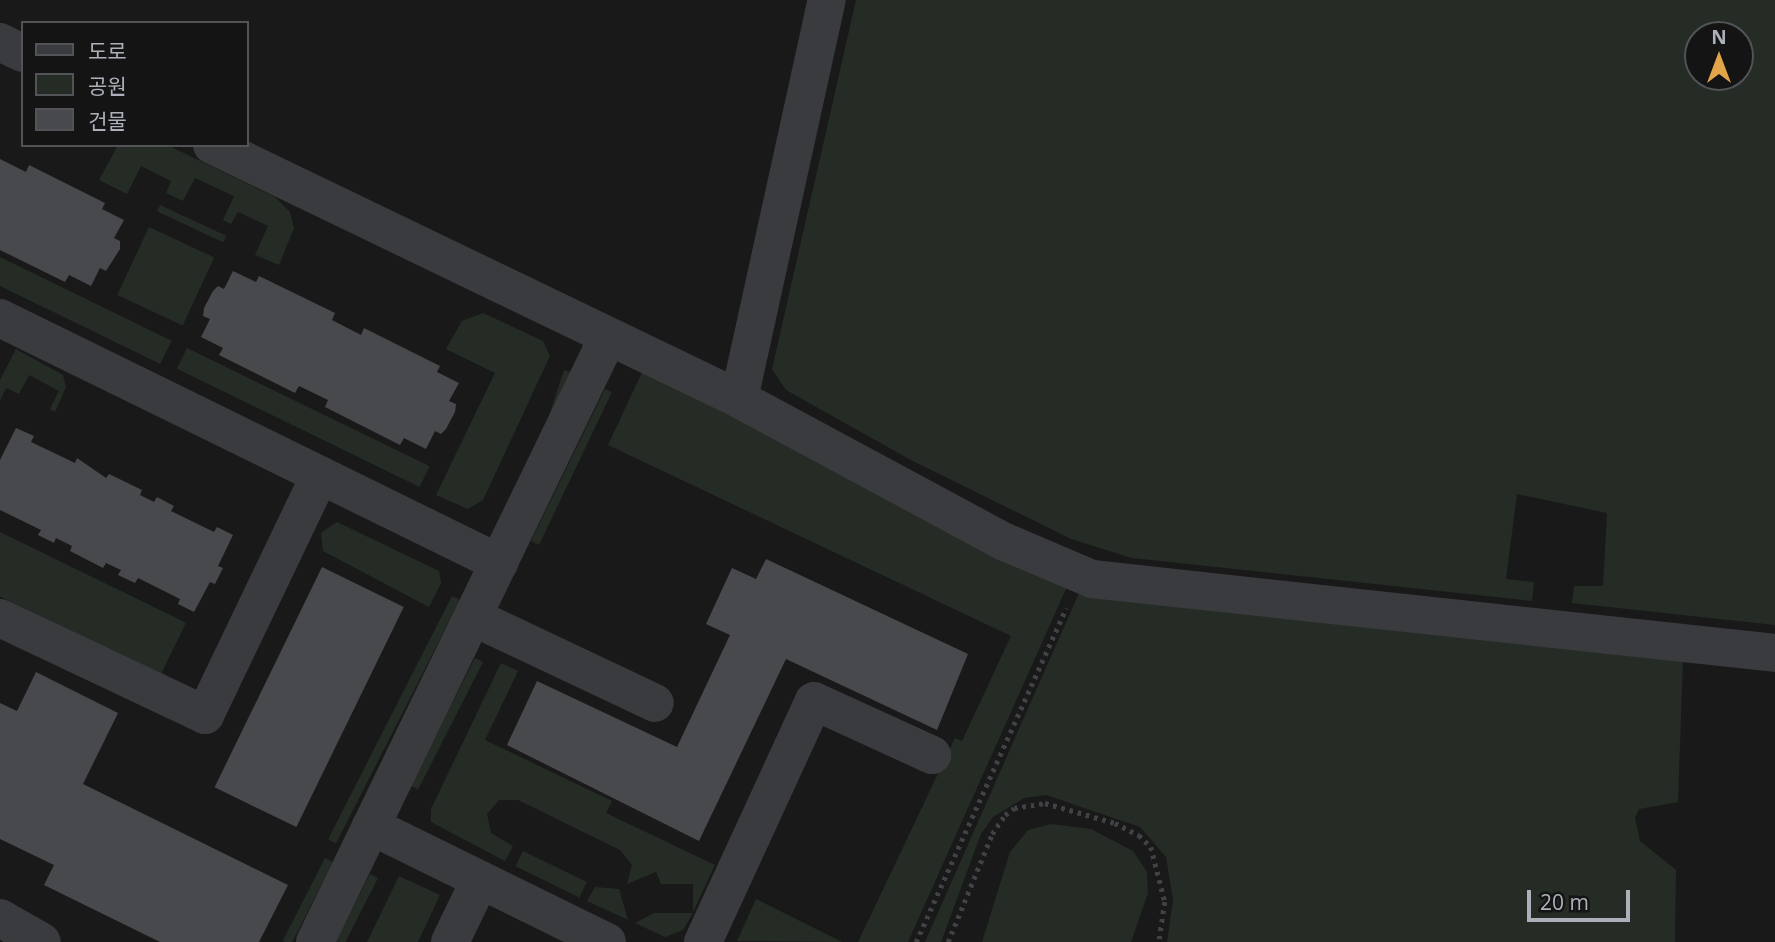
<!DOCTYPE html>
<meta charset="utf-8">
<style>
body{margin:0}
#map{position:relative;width:1775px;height:942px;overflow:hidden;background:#19191a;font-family:"Open Sans","Noto Sans KR",sans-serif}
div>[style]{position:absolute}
.green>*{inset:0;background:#252c25;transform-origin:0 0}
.building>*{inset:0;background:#48494d;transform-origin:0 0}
.path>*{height:4.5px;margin-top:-2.25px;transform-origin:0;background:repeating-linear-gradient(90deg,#404246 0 3.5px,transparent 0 8.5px)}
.minor>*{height:38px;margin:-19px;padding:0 19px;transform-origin:19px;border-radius:19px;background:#3a3b3f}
span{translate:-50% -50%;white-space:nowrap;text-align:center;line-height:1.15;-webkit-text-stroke:5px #141415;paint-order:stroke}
.legend{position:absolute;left:21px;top:21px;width:228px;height:126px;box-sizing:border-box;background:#141415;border:2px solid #515357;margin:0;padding:9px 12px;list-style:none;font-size:21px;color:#acb1b9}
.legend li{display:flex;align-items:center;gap:14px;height:35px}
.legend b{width:35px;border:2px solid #515357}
.north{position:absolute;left:1684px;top:21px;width:70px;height:70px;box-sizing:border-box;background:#141415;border:2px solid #515357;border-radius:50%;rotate:0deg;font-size:19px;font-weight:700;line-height:28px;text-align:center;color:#acb1b9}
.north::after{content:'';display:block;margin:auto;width:24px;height:32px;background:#e1a64a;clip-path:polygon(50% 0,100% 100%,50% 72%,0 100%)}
.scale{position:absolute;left:1527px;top:890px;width:103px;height:32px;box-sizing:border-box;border:4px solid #acb1b9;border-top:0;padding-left:9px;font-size:21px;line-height:24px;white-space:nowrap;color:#acb1b9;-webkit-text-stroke:5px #141415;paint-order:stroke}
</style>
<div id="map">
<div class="green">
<i style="clip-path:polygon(evenodd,856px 0,1775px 0,1775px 625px,1572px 603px,1574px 586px,1603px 586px,1607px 513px,1517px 494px,1506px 579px,1534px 582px,1532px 601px,1132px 558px,1071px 539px,911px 460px,786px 390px,772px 369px,856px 0,1698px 35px,1740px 35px,1740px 77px,1698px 77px,1698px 35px)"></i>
<i style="clip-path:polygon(118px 145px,167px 145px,275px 197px,290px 212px,294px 228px,279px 265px,255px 255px,268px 226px,238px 212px,231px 224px,223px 220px,234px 196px,195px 178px,183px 201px,166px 193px,171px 181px,141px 166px,127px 194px,99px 180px)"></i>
<i style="left:160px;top:205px;width:73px;height:7px;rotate:25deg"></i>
<i style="left:149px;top:227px;width:72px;height:75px;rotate:25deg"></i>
<i style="left:0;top:257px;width:191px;height:26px;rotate:26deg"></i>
<i style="clip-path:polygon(483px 313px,543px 341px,550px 356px,483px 500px,468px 509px,436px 495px,495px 373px,446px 349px,462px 321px)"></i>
<i style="left:187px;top:348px;width:270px;height:23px;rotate:26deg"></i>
<i style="clip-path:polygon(16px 349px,63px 375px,66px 387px,55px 412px,50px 409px,59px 391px,29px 375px,19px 394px,6px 388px,0 401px,0 380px)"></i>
<i style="clip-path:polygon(646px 364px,1070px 580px,908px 942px,858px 942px,955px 738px,962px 741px,1011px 636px,608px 445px)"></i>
<i style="left:564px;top:370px;width:6px;height:161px;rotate:18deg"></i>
<i style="clip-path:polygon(605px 389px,612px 392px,539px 545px,531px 541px)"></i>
<i style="clip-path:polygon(337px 522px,439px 571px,441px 583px,429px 607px,323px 551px,321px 533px)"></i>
<i style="left:0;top:532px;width:207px;height:58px;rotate:26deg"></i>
<i style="clip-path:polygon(1083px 584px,1683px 660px,1678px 802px,1639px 809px,1635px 818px,1640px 841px,1676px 870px,1675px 942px,1167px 942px,1173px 900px,1166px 857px,1140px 827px,1046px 795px,1024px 798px,993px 817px,981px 834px,941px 942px,925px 942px)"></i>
<i style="left:452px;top:596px;width:9px;height:273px;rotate:27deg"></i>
<i style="left:475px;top:658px;width:9px;height:143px;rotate:27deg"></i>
<i style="clip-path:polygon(501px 663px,518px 671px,485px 740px,612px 801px,606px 813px,715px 865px,693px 912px,693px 884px,661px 884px,656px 872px,627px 884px,632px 865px,620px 850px,518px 800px,499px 800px,487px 814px,491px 833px,513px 846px,505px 861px,431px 822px,431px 809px)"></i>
<i style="clip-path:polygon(1051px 824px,1091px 829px,1133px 851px,1147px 872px,1148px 893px,1131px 942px,982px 942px,1010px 852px,1028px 830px)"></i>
<i style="left:523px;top:851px;width:71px;height:17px;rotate:26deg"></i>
<i style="left:325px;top:858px;width:9px;height:93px;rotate:27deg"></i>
<i style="left:370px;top:874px;width:9px;height:75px;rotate:27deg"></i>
<i style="clip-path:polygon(399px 876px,440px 895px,418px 942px,367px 942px)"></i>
<i style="clip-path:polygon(595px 887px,619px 889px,628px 920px,587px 901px)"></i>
<i style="clip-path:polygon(756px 899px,842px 942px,737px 941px)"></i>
<i style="clip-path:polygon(654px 913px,693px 913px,683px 930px,665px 937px,635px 923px)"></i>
</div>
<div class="building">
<i style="clip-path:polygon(0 159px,26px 172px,29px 165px,105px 203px,102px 209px,124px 220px,114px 238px,120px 241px,120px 249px,106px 271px,100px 268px,91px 286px,69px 275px,65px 282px,0 250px)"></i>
<i style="clip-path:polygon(233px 271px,256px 282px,259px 276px,335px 313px,332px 320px,361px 335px,364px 328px,440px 366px,437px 372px,459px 383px,449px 401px,456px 404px,455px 412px,446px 429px,441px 434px,435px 431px,426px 449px,404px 438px,400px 445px,325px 407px,328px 400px,299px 386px,295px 393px,219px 355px,223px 348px,201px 337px,210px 319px,203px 316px,204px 308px,213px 291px,218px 286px,224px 289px)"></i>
<i style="clip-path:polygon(16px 428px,34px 436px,31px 442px,75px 463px,77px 458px,106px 478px,109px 474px,142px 490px,140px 495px,154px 502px,157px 497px,174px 506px,171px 511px,214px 532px,217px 527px,233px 535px,218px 566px,223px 568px,215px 584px,210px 582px,194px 612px,178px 604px,180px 599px,138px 578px,135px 583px,118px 575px,121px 570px,106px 563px,103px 568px,70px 551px,72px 546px,56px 538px,54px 543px,38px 535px,41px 530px,0 510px,0 460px)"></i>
<i style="clip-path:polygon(766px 559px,968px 654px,937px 730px,786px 659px,699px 841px,507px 745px,537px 681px,677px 747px,730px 635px,706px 624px,732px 568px,756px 579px)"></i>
<i style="left:322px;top:567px;width:91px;height:245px;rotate:26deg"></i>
<i style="clip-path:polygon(36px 672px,118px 713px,83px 784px,288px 885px,259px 942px,160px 942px,44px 885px,54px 865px,0 839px,0 703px,17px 711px)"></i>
</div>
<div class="path">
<i style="left:916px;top:942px;width:366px;rotate:-65.8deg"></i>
<i style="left:948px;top:942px;width:117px;rotate:-67.8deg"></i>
<i style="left:992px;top:834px;width:23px;rotate:-56deg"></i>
<i style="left:1005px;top:815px;width:11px;rotate:-38deg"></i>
<i style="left:1014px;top:808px;width:31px;rotate:-9deg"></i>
<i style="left:1045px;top:803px;width:73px;rotate:15.9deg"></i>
<i style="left:1115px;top:823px;width:27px;rotate:27deg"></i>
<i style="left:1139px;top:835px;width:17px;rotate:45deg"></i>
<i style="left:1151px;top:847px;width:57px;rotate:75.7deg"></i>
<i style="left:1165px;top:902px;width:40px;rotate:98.5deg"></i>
</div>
<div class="minor">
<i style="left:0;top:42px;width:25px;rotate:26deg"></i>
<i style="left:212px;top:145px;width:585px;rotate:25.73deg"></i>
<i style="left:739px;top:399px;width:302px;rotate:28.3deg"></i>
<i style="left:1005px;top:542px;width:95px;rotate:23deg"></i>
<i style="left:1092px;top:579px;width:687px;rotate:6.18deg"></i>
<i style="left:0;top:318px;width:556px;rotate:26.15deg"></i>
<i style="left:739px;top:399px;width:409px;rotate:-77.6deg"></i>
<i style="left:473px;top:617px;width:201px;rotate:25.3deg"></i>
<i style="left:0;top:618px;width:227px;rotate:25.3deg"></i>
<i style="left:205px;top:715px;width:266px;rotate:-64.4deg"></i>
<i style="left:371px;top:826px;width:263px;rotate:26.2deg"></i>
<i style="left:0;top:918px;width:48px;rotate:29.7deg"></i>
<i style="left:315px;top:942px;width:672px;rotate:-64.16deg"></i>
<i style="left:450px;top:942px;width:69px;rotate:-64.2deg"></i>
<i style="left:703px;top:942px;width:265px;rotate:-65.3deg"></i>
<i style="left:814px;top:701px;width:130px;rotate:24.6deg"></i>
</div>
<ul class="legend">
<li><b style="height:9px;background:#3a3b3f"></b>도로</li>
<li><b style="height:19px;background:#252c25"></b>공원</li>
<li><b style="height:19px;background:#48494d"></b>건물</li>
</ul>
<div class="north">N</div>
<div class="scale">20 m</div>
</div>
